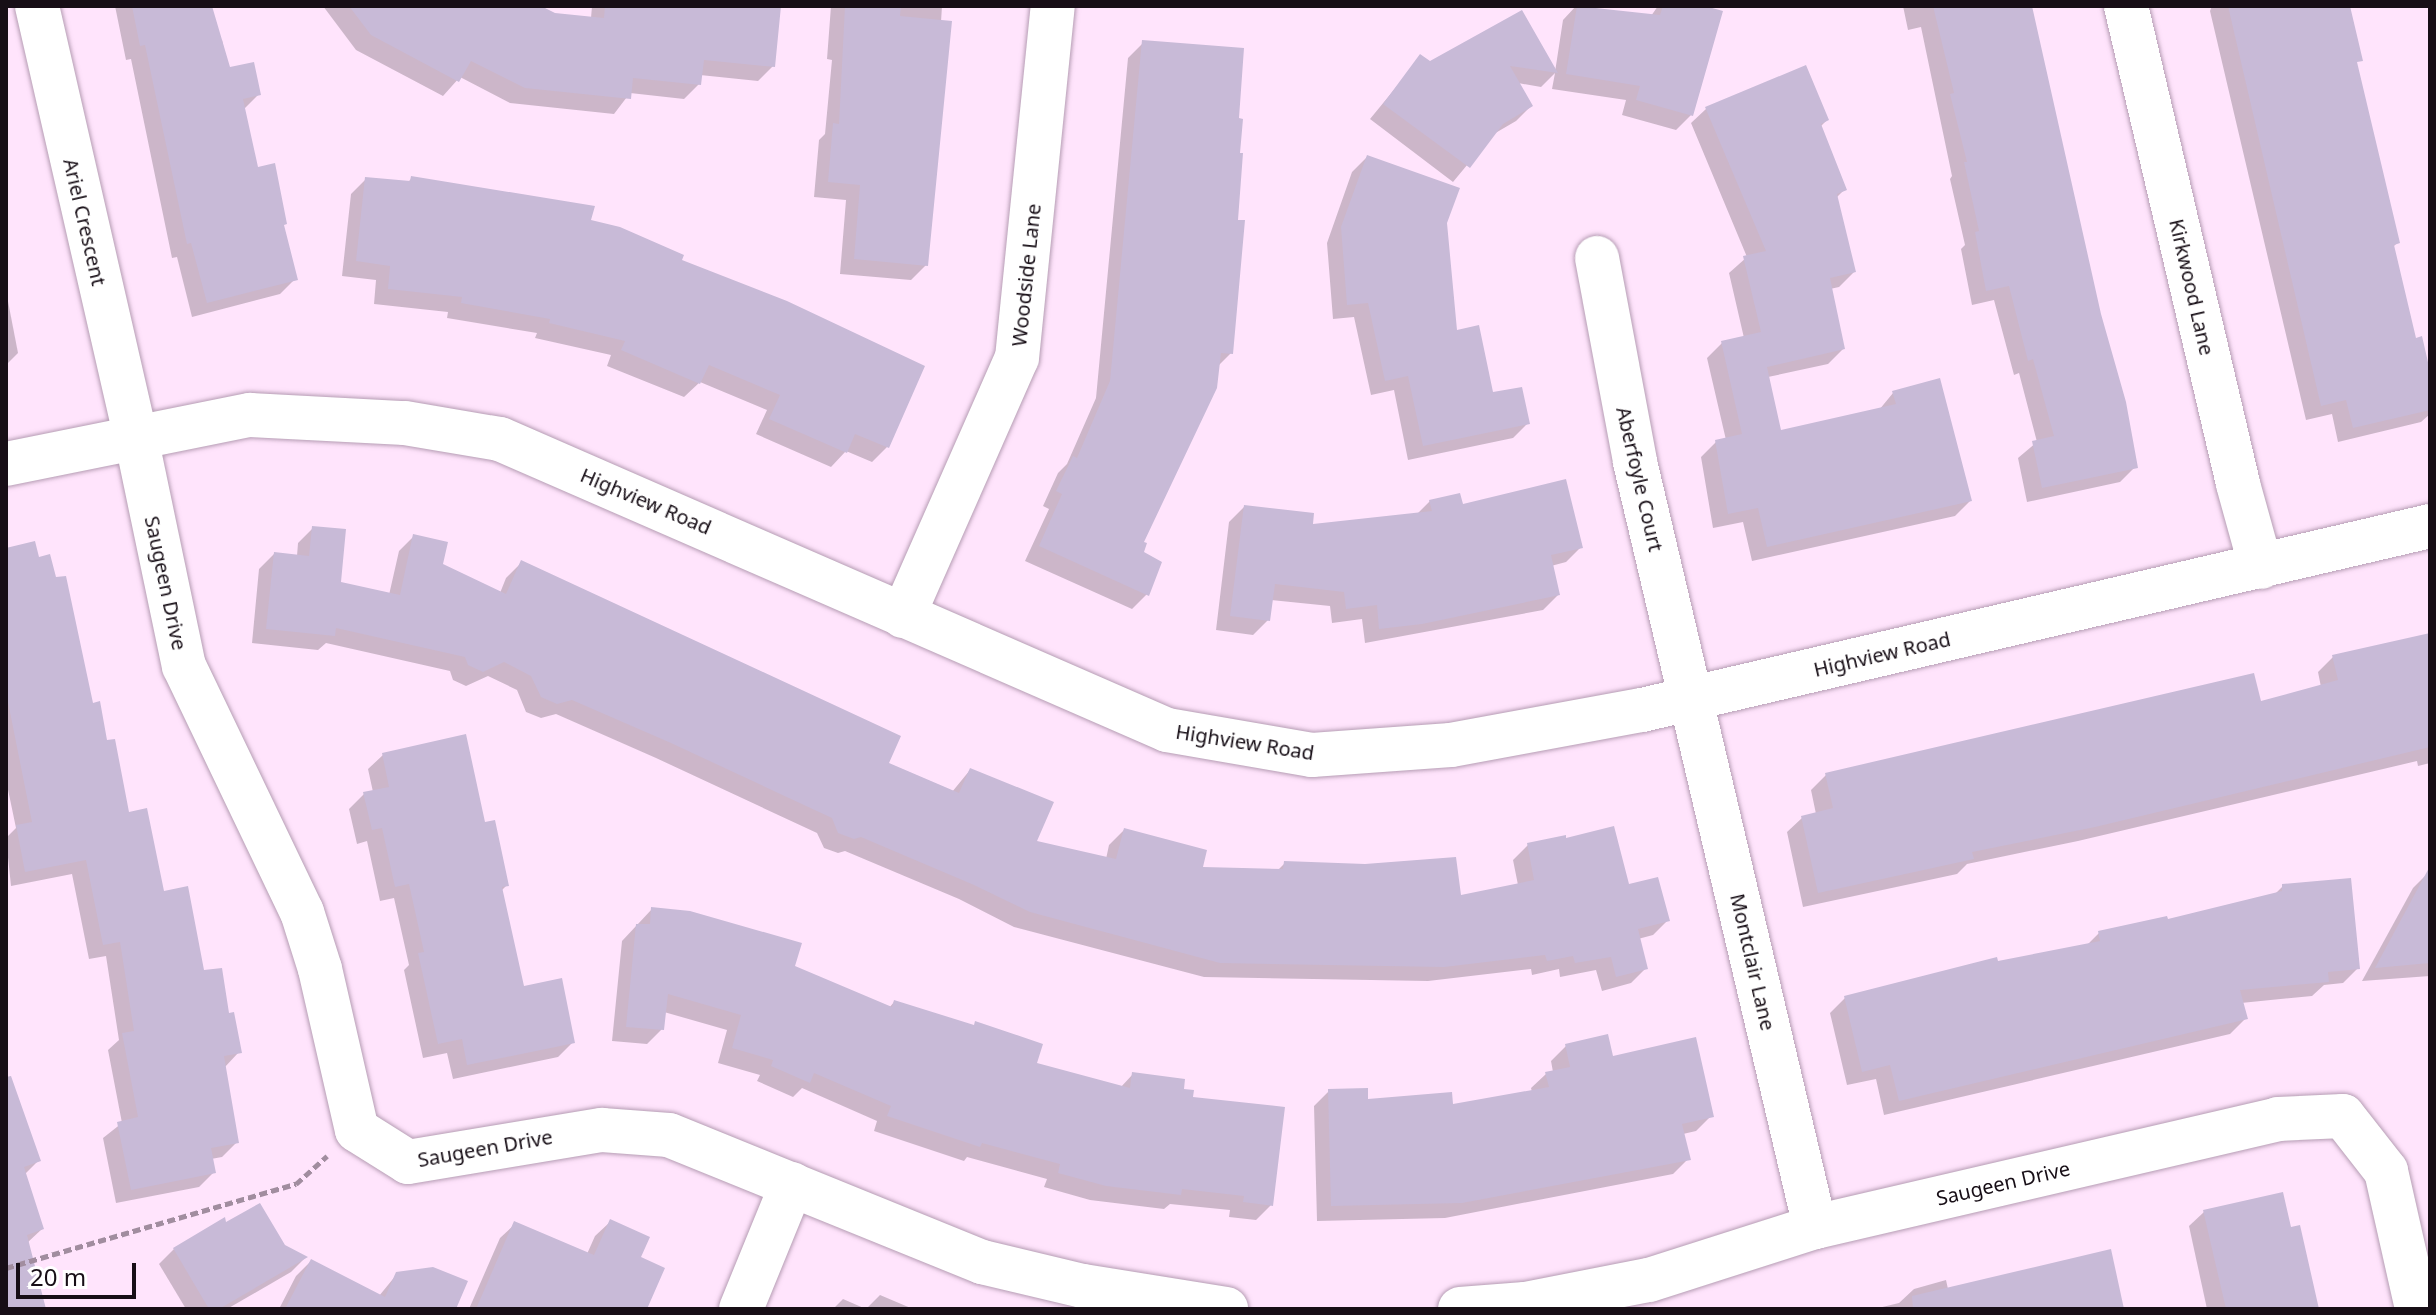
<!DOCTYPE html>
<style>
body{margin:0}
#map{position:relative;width:2436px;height:1315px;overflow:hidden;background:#ffe4fc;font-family:"Noto Sans",sans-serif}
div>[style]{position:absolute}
.shadow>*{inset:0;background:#0003}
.building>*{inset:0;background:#c8bad7}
.path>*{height:5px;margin-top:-2.5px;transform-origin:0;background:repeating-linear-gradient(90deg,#a18d9f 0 8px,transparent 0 12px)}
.roads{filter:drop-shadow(0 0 2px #b69db4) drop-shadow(0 0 2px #b69db4)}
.minor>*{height:44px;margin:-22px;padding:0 22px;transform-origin:22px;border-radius:22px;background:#fff}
span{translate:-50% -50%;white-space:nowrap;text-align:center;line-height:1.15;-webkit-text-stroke:6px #fff;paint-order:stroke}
.street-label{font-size:20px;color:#170e16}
.frame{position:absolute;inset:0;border:8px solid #170e16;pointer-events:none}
.scale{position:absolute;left:16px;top:1263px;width:120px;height:36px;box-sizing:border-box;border:4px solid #170e16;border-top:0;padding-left:10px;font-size:24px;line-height:28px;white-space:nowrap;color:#170e16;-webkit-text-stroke:6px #fff;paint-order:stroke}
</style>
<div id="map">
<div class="shadow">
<i style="clip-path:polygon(115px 6px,210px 6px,217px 41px,222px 40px,228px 69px,259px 94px,243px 110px,256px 169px,282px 226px,295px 279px,280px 294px,192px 317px,177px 257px,172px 258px,131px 59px,126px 60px)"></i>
<i style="clip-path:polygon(323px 6px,537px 6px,554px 15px,591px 18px,592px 6px,779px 6px,773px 66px,758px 81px,700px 75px,699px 84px,684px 99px,630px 93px,614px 114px,510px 103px,460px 77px,443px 96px,356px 50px)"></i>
<i style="clip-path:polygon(831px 6px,942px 6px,926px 265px,911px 280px,840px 274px,846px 200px,814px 197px,819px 140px,825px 134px,832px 60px,827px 59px)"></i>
<i style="clip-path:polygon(1576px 6px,1651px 16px,1658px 6px,1698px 6px,1691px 115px,1676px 130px,1622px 115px,1626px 100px,1552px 89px,1555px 73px,1541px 87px,1518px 83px,1531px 106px,1516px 121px,1492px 135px,1453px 182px,1370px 119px,1421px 57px,1430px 64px,1521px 13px,1555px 72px,1563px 20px)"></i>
<i style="clip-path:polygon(1903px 6px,2030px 6px,2135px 467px,2120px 482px,2027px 502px,2018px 458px,2037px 442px,2019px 373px,2014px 375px,1994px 300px,1972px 305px,1961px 249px,1965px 245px,1950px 179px,1952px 176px,1921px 27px,1908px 30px)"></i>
<i style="clip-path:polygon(2212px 6px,2342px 6px,2397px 243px,2393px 247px,2415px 340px,2430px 380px,2430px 414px,2421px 422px,2338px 442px,2332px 414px,2306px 420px,2210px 11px)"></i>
<i style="clip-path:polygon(1143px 43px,1237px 120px,1231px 353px,1217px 367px,1141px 542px,1147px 594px,1132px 609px,1025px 561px,1049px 509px,1043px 506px,1058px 473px,1067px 464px,1096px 398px,1128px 58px)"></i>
<i style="clip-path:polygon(1706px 109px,1827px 120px,1820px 127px,1845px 189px,1836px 198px,1854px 272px,1839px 287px,1830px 289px,1843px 349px,1828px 364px,1768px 377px,1780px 433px,1879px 410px,1893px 393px,1970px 501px,1955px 516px,1752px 561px,1743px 522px,1713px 528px,1701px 457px,1716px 442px,1726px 440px,1707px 358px,1722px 343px,1744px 338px,1729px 273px,1747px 257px,1691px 123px)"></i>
<i style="clip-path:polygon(1367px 157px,1445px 223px,1455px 332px,1492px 395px,1528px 423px,1513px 438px,1408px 460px,1394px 390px,1371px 395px,1354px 317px,1333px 319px,1327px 243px,1352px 172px)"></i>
<i style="clip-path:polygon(412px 178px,589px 222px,922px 367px,887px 447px,872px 462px,846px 451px,831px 467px,756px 434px,767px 410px,700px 382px,684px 397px,607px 366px,611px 355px,535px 338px,537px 333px,447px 318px,448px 312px,374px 304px,376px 280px,342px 276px,351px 194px,366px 179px,407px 183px)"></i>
<i style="clip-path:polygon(6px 291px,18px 353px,6px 365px)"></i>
<i style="clip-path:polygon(1430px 501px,1461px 507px,1581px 547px,1566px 562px,1551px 566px,1558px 595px,1543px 610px,1365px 643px,1362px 619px,1332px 623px,1330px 606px,1271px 600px,1268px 620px,1253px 635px,1216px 630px,1229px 522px,1244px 507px,1310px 526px,1417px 514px)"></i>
<i style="clip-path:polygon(313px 528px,339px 583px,389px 595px,399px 551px,414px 536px,441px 565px,500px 593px,506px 578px,521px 563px,887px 764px,952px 792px,970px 770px,1034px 842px,1106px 859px,1109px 845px,1124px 830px,1200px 869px,1277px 871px,1285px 863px,1459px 897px,1518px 885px,1513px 860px,1528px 845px,1628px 887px,1668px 920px,1653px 935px,1638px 939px,1646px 968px,1631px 983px,1602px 991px,1596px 970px,1560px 977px,1559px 969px,1532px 975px,1531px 969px,1428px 981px,1204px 977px,1014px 927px,959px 899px,845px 851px,838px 853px,824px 848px,817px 833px,656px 758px,556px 714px,541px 718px,526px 712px,517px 690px,488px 676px,466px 686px,453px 680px,450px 671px,326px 643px,318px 650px,252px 643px,259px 569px,274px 554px,297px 556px,298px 543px)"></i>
<i style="clip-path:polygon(6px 550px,92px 705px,128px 814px,162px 893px,227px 1016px,239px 1052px,224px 1068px,237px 1142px,222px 1157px,211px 1159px,214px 1172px,199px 1187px,116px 1203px,103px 1138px,122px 1123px,108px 1050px,119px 1040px,106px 956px,89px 959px,72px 874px,11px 886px,6px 838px,16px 828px,6px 780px)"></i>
<i style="clip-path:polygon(2430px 635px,2430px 763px,2418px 766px,2417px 761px,2078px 841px,1967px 864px,1957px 874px,1803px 907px,1787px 832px,1802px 818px,1816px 814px,1811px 790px,1826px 775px,2259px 703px,2321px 687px,2318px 672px,2333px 657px)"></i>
<i style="clip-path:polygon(383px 755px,483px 825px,507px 885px,501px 891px,522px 989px,573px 1042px,558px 1057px,453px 1079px,447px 1053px,423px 1058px,404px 970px,409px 965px,394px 898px,380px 901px,367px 841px,357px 844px,349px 809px,364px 794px,373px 792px,368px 769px)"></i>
<i style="clip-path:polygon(2428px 873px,2430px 976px,2362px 981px,2413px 888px)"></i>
<i style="clip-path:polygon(2283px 886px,2358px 968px,2343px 983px,2324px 985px,2312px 996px,2241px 1003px,2245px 1019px,2230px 1034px,1884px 1115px,1876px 1079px,1847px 1085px,1830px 1013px,1845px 998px,2087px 945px,2099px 933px,2167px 922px,2274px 895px)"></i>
<i style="clip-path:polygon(652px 909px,889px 1008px,894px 1002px,1034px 1064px,1120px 1088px,1133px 1074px,1182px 1090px,1271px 1205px,1256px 1220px,1229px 1217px,1230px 1210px,1170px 1204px,1164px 1209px,1090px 1200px,1044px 1187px,1047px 1179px,967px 1157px,964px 1161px,874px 1131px,877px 1121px,802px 1088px,793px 1097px,757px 1081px,760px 1075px,718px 1063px,727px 1030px,664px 1012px,662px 1029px,647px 1044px,612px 1041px,622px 941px)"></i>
<i style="clip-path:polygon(1566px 1046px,1612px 1058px,1711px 1116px,1696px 1131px,1683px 1134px,1688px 1159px,1673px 1174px,1445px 1218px,1317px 1221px,1314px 1106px,1329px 1091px,1367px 1101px,1452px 1107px,1532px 1092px,1531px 1088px,1546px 1074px,1553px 1072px,1551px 1061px)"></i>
<i style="clip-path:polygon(6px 1127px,38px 1161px,24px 1175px,42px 1229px,27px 1243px,44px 1309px,6px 1309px)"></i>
<i style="clip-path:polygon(2204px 1212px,2289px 1229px,2317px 1309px,2207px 1309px,2189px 1226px)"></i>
<i style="clip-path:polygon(610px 1222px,638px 1258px,645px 1309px,469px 1309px,500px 1238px,515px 1224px,587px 1254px,595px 1236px)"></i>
<i style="clip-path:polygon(225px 1225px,305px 1258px,291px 1272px,227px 1309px,186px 1309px,159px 1264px,174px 1249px)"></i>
<i style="clip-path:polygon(311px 1261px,379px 1296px,397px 1274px,454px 1309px,279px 1309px,296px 1276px)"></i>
<i style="clip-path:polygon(1946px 1280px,1948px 1289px,2122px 1309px,1874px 1309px,1899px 1303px,1914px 1289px)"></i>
<i style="clip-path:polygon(880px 1295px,913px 1309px,833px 1309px,843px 1299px,866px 1309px)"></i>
</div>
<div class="building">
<i style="clip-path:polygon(132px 6px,212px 6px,230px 67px,254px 62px,261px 95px,243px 99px,258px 167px,275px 163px,287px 224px,284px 225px,298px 280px,207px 303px,191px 243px,187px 244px,145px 45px,140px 46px)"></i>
<i style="clip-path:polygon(349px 6px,541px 6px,555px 13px,604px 18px,605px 6px,781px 6px,775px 67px,704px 60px,701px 85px,633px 78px,631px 99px,525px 88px,471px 61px,459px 82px,371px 35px)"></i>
<i style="clip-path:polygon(845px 6px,901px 6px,900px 16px,952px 21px,928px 266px,854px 259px,860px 185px,828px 182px,833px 123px,839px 124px)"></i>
<i style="clip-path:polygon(1577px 6px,1660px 15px,1663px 6px,1705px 6px,1723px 11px,1693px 116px,1636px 100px,1640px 86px,1566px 74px)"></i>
<i style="clip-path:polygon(1933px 6px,2032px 6px,2101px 314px,2126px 402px,2138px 468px,2042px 488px,2032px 441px,2054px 436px,2033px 359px,2028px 361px,2009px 286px,1986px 291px,1975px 232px,1979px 231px,1964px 162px,1967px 162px,1950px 94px,1954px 93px)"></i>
<i style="clip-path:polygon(2228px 6px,2350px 6px,2363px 61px,2357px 62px,2400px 243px,2394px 245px,2416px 338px,2422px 336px,2430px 371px,2430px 410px,2353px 428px,2346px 400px,2321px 406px)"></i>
<i style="clip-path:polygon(1522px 10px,1558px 73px,1510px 66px,1533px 106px,1503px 124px,1470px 168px,1383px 104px,1420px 54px,1430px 61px)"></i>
<i style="clip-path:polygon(1142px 40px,1244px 48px,1239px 118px,1243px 119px,1240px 153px,1243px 153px,1238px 220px,1245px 220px,1233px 354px,1221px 353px,1217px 388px,1144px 542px,1147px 543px,1144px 552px,1162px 562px,1149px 596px,1039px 546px,1062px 494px,1056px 491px,1073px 456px,1077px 458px,1110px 381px)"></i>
<i style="clip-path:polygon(1806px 65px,1829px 120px,1821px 124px,1847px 190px,1837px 194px,1856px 272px,1830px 278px,1845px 349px,1767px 367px,1781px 430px,1896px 404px,1892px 391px,1940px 378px,1972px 501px,1767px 547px,1758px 508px,1728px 514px,1715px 440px,1742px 434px,1721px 341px,1761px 332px,1743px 256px,1766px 251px,1705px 107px)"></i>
<i style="clip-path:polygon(1367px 155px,1460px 188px,1447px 223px,1457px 330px,1479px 325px,1493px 392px,1522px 387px,1530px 424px,1423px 446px,1408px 376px,1385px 381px,1368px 303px,1347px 305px,1341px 227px)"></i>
<i style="clip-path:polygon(411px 176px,595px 206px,591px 220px,620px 227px,684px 255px,682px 260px,787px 301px,925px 366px,889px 448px,855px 434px,847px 453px,769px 419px,780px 395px,709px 365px,700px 384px,621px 350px,625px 341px,549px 323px,550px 319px,461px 303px,462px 297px,388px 289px,390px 266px,356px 261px,365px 177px,410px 181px)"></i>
<i style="clip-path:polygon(1566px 479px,1583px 548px,1551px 555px,1560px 595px,1422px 624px,1379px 629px,1377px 605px,1346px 609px,1344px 592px,1275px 584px,1270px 621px,1230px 616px,1244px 505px,1314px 513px,1313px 524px,1432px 511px,1429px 500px,1460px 493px,1463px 504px)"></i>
<i style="clip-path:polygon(312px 526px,346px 529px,341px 582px,400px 595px,413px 534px,448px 542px,443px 564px,506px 594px,521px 560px,901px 736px,889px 763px,959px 793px,970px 768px,1054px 802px,1037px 841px,1116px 859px,1124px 828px,1207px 850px,1203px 867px,1283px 869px,1284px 861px,1365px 864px,1456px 857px,1461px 895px,1534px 880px,1527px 843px,1566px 835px,1566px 838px,1614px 826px,1629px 884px,1658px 877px,1670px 921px,1638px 929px,1648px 969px,1616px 977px,1611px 957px,1575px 963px,1573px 956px,1547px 961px,1545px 955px,1444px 967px,1220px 963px,1030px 912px,974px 885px,861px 837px,854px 839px,838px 833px,832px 818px,671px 743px,572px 700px,557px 704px,541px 697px,531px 676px,504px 662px,483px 672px,468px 665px,465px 657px,336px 628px,335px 636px,266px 629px,274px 552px,309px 556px)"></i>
<i style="clip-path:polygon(35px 541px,39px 557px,50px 554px,56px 577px,66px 576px,93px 703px,100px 701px,107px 740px,115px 739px,129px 812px,147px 808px,164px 891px,188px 886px,204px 970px,222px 968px,229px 1013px,234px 1012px,242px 1053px,224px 1056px,239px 1143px,211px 1148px,216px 1173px,131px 1190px,117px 1122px,138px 1117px,122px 1033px,134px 1031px,120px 942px,103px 945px,86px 860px,25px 872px,16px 825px,32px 822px,6px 692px,6px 548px)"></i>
<i style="clip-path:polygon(2430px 633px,2430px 747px,2095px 827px,1972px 852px,1974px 859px,1818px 893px,1801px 816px,1833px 808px,1825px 773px,2254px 673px,2261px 701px,2338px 680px,2332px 655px)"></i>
<i style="clip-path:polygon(466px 734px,485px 822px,495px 820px,509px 886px,502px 887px,524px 986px,562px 978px,575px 1043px,467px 1065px,462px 1039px,438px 1044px,418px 953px,424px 952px,409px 884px,395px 887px,382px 828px,372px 830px,363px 792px,389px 787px,382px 753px)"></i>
<i style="clip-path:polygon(2430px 866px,2430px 963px,2375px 968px)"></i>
<i style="clip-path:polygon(2351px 878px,2360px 969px,2328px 972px,2329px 982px,2240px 990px,2248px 1019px,1899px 1101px,1890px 1065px,1862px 1072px,1844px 996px,1997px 957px,1998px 961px,2100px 941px,2098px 931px,2167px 916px,2168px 919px,2282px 891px,2282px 884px)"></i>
<i style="clip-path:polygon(651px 907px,690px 911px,802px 943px,795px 966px,892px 1007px,894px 1000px,974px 1025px,975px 1021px,1043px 1044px,1037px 1063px,1130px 1088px,1132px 1072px,1185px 1079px,1184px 1089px,1194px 1090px,1193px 1097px,1285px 1107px,1273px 1206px,1243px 1202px,1244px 1196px,1182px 1189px,1181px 1195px,1106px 1186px,1058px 1173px,1060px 1164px,982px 1143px,980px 1147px,887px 1116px,891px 1106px,814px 1073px,810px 1083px,771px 1066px,773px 1060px,732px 1048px,741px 1015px,668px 994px,664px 1030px,626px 1027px,636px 924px,650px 924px)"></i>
<i style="clip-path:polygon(1608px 1034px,1613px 1056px,1696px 1037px,1714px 1117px,1682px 1124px,1691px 1160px,1462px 1203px,1331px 1206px,1328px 1089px,1368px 1088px,1368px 1099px,1452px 1092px,1453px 1104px,1549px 1087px,1545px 1072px,1570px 1067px,1565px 1044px)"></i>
<i style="clip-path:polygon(11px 1076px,41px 1161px,24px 1167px,44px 1229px,27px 1235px,46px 1309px,6px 1309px,6px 1077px)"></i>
<i style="clip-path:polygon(2283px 1192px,2291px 1227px,2300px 1225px,2319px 1309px,2226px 1309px,2203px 1210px)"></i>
<i style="clip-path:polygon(260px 1203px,285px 1245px,308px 1257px,219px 1309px,209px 1309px,173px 1248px,225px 1217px,226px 1222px)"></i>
<i style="clip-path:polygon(610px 1219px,650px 1237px,641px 1257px,665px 1268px,647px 1309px,476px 1309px,514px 1221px,594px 1255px)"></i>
<i style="clip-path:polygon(2111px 1249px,2124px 1309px,1913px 1309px,1912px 1296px)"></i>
<i style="clip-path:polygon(311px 1259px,385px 1297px,396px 1272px,433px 1267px,468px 1281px,456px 1309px,285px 1309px)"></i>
</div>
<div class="path">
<i style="left:6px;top:1268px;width:302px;rotate:-16.2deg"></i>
<i style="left:296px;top:1184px;width:42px;rotate:-42.1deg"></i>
</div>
<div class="roads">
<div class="minor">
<i style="left:37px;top:6px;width:442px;rotate:77.1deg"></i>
<i style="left:136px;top:437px;width:234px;rotate:78.2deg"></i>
<i style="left:184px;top:666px;width:273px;rotate:64.4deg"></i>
<i style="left:302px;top:912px;width:60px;rotate:72.5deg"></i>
<i style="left:320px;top:969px;width:165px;rotate:77.1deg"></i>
<i style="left:357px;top:1130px;width:60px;rotate:32.1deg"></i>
<i style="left:408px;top:1162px;width:197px;rotate:-9.4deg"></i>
<i style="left:602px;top:1130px;width:67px;rotate:4.3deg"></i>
<i style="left:669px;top:1135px;width:338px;rotate:22.1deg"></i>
<i style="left:982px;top:1262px;width:104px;rotate:13.4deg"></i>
<i style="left:1083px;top:1286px;width:145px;rotate:9.1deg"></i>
<i style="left:2126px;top:6px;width:491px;rotate:76.8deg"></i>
<i style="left:2238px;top:484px;width:86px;rotate:74.5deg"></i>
<i style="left:1597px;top:258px;width:208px;rotate:79.4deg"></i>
<i style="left:1635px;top:462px;width:786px;rotate:76.76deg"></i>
<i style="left:6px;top:464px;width:249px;rotate:-11.4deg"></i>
<i style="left:250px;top:415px;width:155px;rotate:3deg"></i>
<i style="left:405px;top:423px;width:96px;rotate:9.6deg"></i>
<i style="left:500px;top:439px;width:728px;rotate:23.57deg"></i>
<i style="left:1167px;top:730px;width:147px;rotate:9.8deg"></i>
<i style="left:1312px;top:755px;width:139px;rotate:-4.1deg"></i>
<i style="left:1451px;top:745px;width:194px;rotate:-10.4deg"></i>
<i style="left:1642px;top:710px;width:809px;rotate:-13.14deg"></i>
<i style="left:903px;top:616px;width:282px;rotate:-66.2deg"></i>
<i style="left:1017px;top:358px;width:354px;rotate:-84.2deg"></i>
<i style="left:741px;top:1309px;width:135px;rotate:-67.8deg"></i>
<i style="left:1460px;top:1309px;width:65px;rotate:-4.4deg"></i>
<i style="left:1525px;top:1304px;width:126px;rotate:-11deg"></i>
<i style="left:1649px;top:1280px;width:174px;rotate:-17.7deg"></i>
<i style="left:1815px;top:1227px;width:475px;rotate:-13.1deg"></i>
<i style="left:2278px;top:1119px;width:65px;rotate:-2.6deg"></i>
<i style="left:2343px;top:1116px;width:70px;rotate:52deg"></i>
<i style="left:2386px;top:1171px;width:141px;rotate:77.3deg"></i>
</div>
</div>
<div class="street-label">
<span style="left:85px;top:222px;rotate:77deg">Ariel Crescent</span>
<span style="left:1026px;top:275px;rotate:-84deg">Woodside Lane</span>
<span style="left:2192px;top:287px;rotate:77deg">Kirkwood Lane</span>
<span style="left:1640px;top:479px;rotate:77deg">Aberfoyle Court</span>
<span style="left:646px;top:501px;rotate:23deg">Highview Road</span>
<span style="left:166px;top:583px;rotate:78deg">Saugeen Drive</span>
<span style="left:1882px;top:654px;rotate:-13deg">Highview Road</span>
<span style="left:1245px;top:742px;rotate:9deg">Highview Road</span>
<span style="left:1753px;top:962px;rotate:77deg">Montclair Lane</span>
<span style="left:485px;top:1148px;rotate:-10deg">Saugeen Drive</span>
<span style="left:2003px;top:1183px;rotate:-13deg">Saugeen Drive</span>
</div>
<div class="frame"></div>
<div class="scale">20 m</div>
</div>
